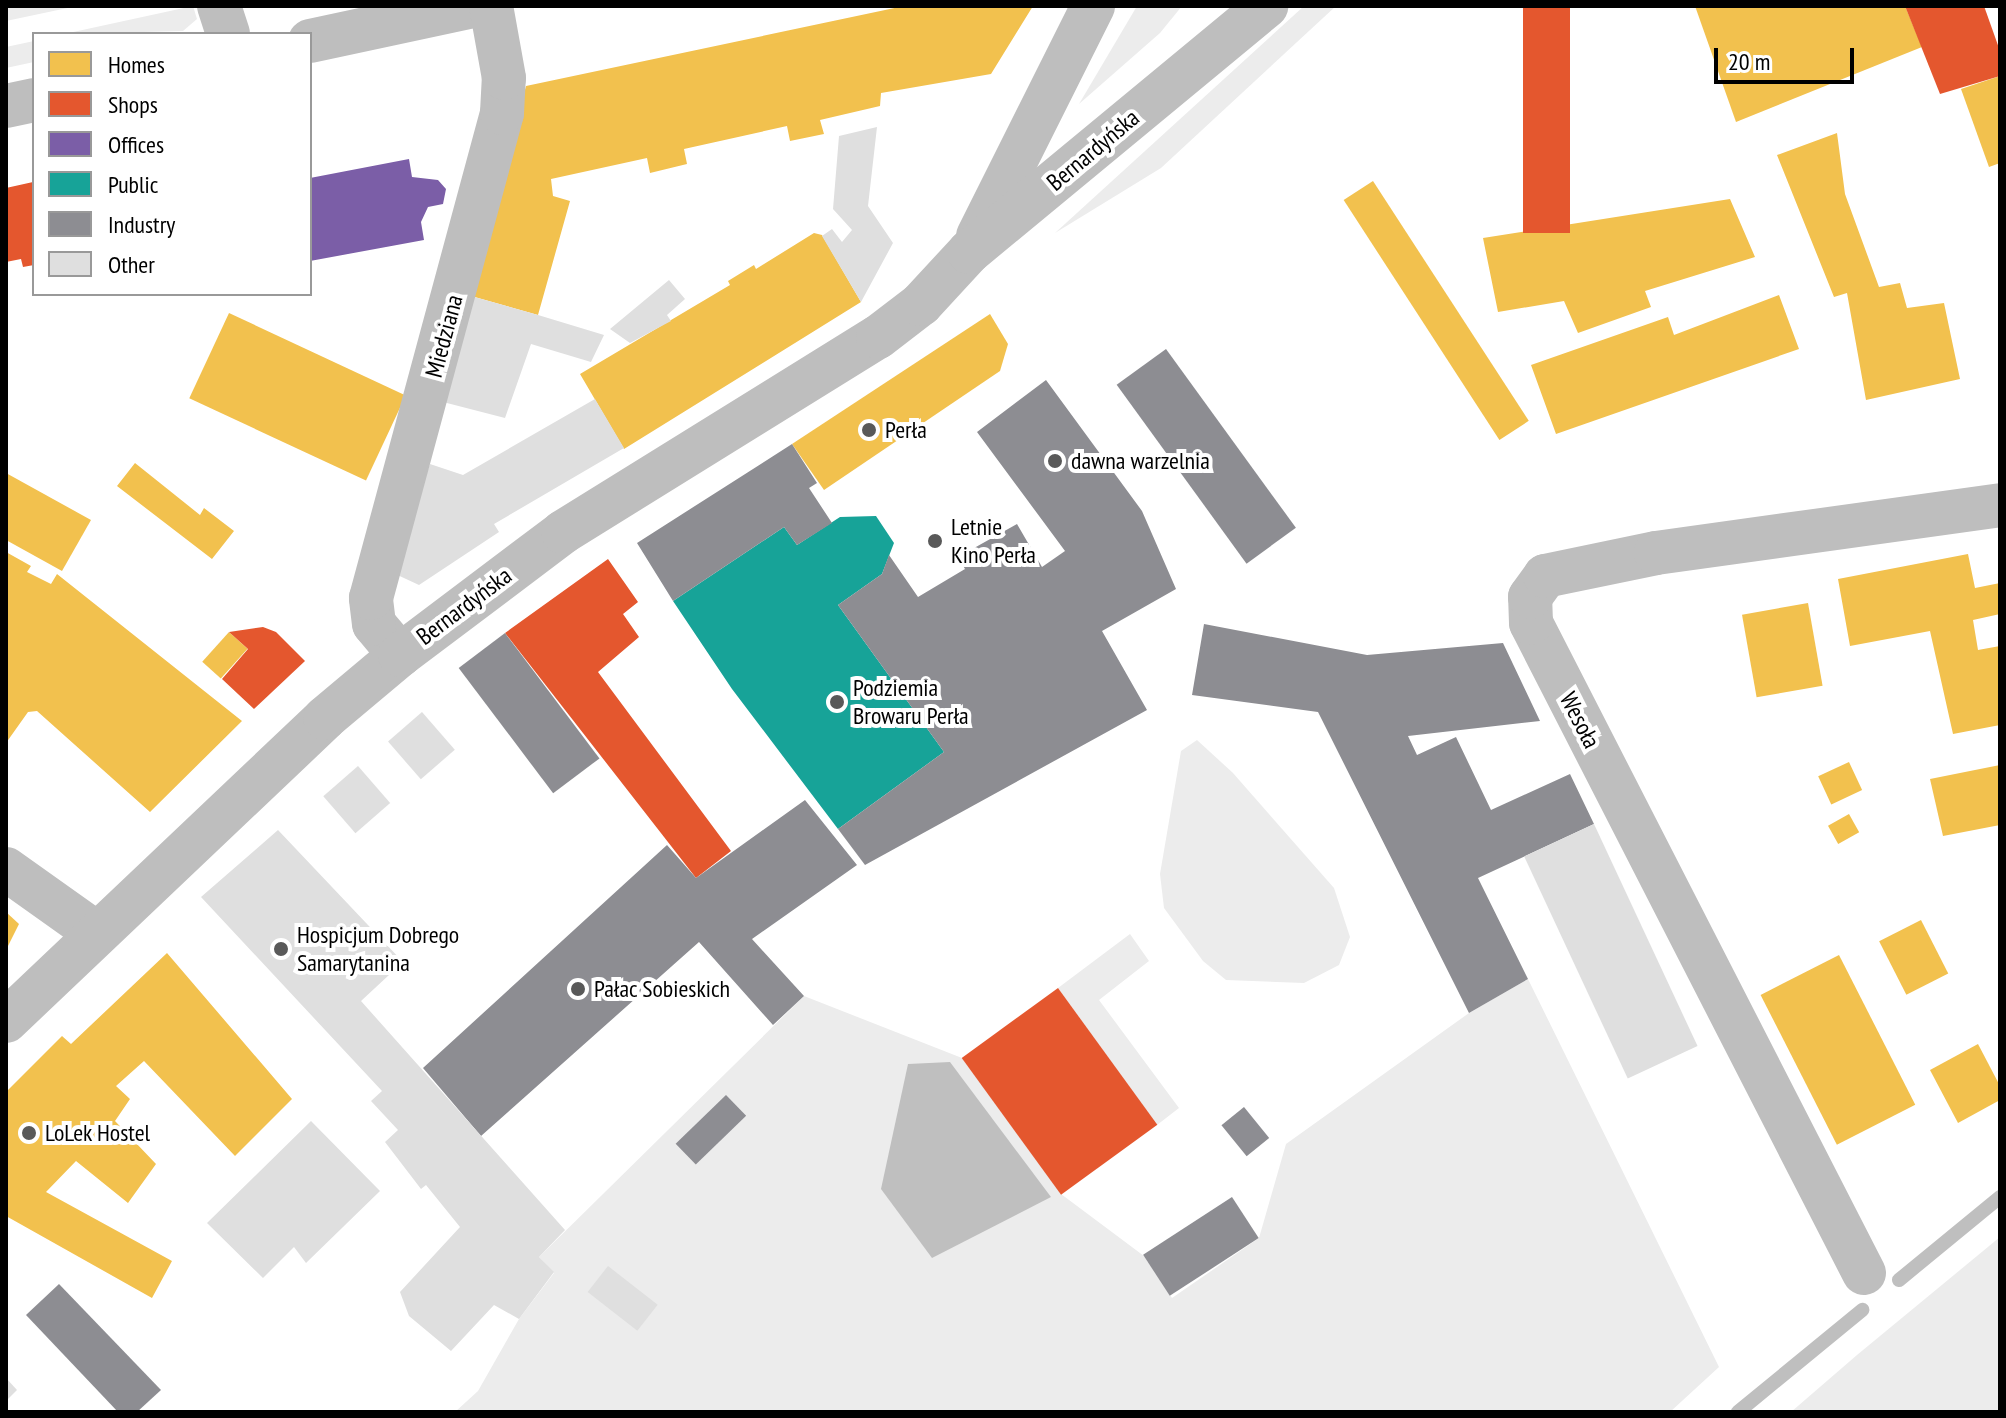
<!DOCTYPE html>
<meta charset="utf-8">
<style>
body{margin:0}
#map{position:relative;width:2006px;height:1418px;overflow:hidden;background:#fff;font-family:"PT Sans Narrow",sans-serif}
div>[style]{position:absolute}
.green>*{inset:0;background:#ececec}
.water>*{inset:0;background:#bfbfbf}
.homes>*{inset:0;background:#f2c14e;transform-origin:0 0}
.shops>*{inset:0;background:#e4572e;transform-origin:0 0}
.offices>*{inset:0;background:#7b5ea7}
.public>*{inset:0;background:#17a398}
.industry>*{inset:0;background:#8d8d92;transform-origin:0 0}
.stream>*{height:14px;margin:-7px;padding:0 7px;transform-origin:7px;border-radius:7px;background:#bfbfbf}
.building>*{inset:0;background:#dfdfdf;transform-origin:0 0}
.minor>*{height:44px;margin:-22px;padding:0 22px;transform-origin:22px;border-radius:22px;background:#bebebe}
.dots>*{width:22px;height:22px;translate:-50% -50%;box-sizing:border-box;border:4px solid #fff;border-radius:50%}
span{translate:-50% -50%;white-space:nowrap;text-align:center;line-height:1.15;-webkit-text-stroke:8px #fff;paint-order:stroke}
.street-label{font-size:24px;color:#000}
.poi-label{font-size:24px;color:#000}
.left{translate:0 -50%;text-align:left}
.frame{position:absolute;inset:0;border:8px solid #000;pointer-events:none}
.legend{position:absolute;left:32px;top:32px;width:280px;height:264px;box-sizing:border-box;background:#fff;border:2px solid #999;margin:0;padding:10px 14px;list-style:none;font-size:24px;color:#000}
.legend li{display:flex;align-items:center;gap:16px;height:40px}
.legend b{width:40px;border:2px solid #999}
.scale{position:absolute;left:1714px;top:48px;width:140px;height:36px;box-sizing:border-box;border:4px solid #000;border-top:0;padding-left:10px;font-size:24px;line-height:28px;white-space:nowrap;color:#000;-webkit-text-stroke:6px #fff;paint-order:stroke}
</style>
<div id="map">
<div class="green">
<i style="clip-path:polygon(6px 6px,77px 6px,6px 21px)"></i>
<i style="clip-path:polygon(193px 6px,197px 19px,183px 31px,64px 34px)"></i>
<i style="clip-path:polygon(1137px 6px,1182px 6px,1160px 33px,1079px 104px)"></i>
<i style="clip-path:polygon(1304px 6px,1336px 6px,1161px 168px,1055px 233px)"></i>
<i style="clip-path:polygon(34px 41px,34px 62px,6px 68px,6px 47px)"></i>
<i style="clip-path:polygon(1197px 740px,1233px 773px,1334px 888px,1350px 937px,1339px 965px,1304px 983px,1226px 980px,1203px 961px,1164px 908px,1160px 874px,1181px 751px)"></i>
<i style="clip-path:polygon(1130px 934px,1149px 961px,1099px 1000px,1179px 1108px,1157px 1125px,1058px 988px)"></i>
<i style="clip-path:polygon(1528px 979px,1719px 1367px,1670px 1412px,455px 1412px,478px 1391px,519px 1319px,554px 1273px,539px 1257px,804px 996px,962px 1058px,1061px 1194px,1144px 1256px,1172px 1298px,1259px 1238px,1286px 1144px,1469px 1013px)"></i>
<i style="clip-path:polygon(2000px 1237px,2000px 1412px,1791px 1412px,1857px 1355px)"></i>
</div>
<div class="water">
<i style="clip-path:polygon(950px 1062px,1051px 1197px,932px 1258px,881px 1189px,908px 1064px)"></i>
</div>
<div class="homes">
<i style="clip-path:polygon(904px 6px,1033px 6px,991px 74px,881px 93px,880px 106px,820px 120px,824px 134px,790px 141px,787px 126px,684px 149px,687px 164px,650px 173px,647px 158px,551px 179px,553px 196px,570px 201px,538px 315px,471px 296px,526px 86px)"></i>
<i style="clip-path:polygon(1695px 6px,1905px 6px,1922px 47px,1736px 122px)"></i>
<i style="clip-path:polygon(2000px 76px,2000px 163px,1989px 167px,1961px 89px)"></i>
<i style="clip-path:polygon(1837px 133px,1845px 194px,1879px 287px,1900px 283px,1907px 308px,1944px 303px,1960px 379px,1866px 400px,1847px 293px,1834px 297px,1777px 155px)"></i>
<i style="left:1373px;top:181px;width:286px;height:35px;rotate:57deg"></i>
<i style="clip-path:polygon(1730px 199px,1755px 257px,1645px 291px,1651px 307px,1578px 333px,1564px 301px,1498px 312px,1483px 238px)"></i>
<i style="clip-path:polygon(814px 233px,822px 235px,861px 302px,624px 449px,580px 374px,730px 285px,728px 281px,754px 265px,756px 269px)"></i>
<i style="clip-path:polygon(1779px 295px,1799px 349px,1556px 434px,1531px 365px,1668px 317px,1674px 335px)"></i>
<i style="left:229px;top:313px;width:195px;height:94px;rotate:25deg"></i>
<i style="clip-path:polygon(990px 314px,1008px 344px,1000px 371px,824px 490px,792px 444px)"></i>
<i style="clip-path:polygon(135px 463px,200px 515px,204px 508px,234px 531px,212px 559px,117px 486px)"></i>
<i style="clip-path:polygon(6px 473px,91px 520px,62px 571px,6px 540px)"></i>
<i style="clip-path:polygon(6px 552px,31px 566px,27px 572px,51px 584px,57px 574px,242px 721px,150px 812px,37px 711px,28px 712px,6px 743px)"></i>
<i style="clip-path:polygon(1968px 554px,1975px 588px,2000px 583px,2000px 614px,1973px 620px,1978px 650px,2000px 646px,2000px 725px,1953px 734px,1930px 631px,1850px 646px,1838px 579px)"></i>
<i style="left:1808px;top:603px;width:84px;height:67px;rotate:80deg"></i>
<i style="left:229px;top:632px;width:25px;height:40px;rotate:42deg"></i>
<i style="left:1849px;top:762px;width:31px;height:34px;rotate:65deg"></i>
<i style="clip-path:polygon(2000px 765px,2000px 825px,1943px 836px,1930px 779px)"></i>
<i style="left:1849px;top:814px;width:21px;height:24px;rotate:61deg"></i>
<i style="clip-path:polygon(6px 912px,19px 924px,6px 950px)"></i>
<i style="left:1921px;top:920px;width:60px;height:47px;rotate:63deg"></i>
<i style="clip-path:polygon(167px 953px,292px 1099px,235px 1156px,144px 1061px,116px 1086px,130px 1099px,115px 1121px,156px 1164px,128px 1203px,76px 1161px,46px 1192px,172px 1261px,152px 1298px,6px 1216px,6px 1092px,62px 1036px,71px 1044px)"></i>
<i style="left:1839px;top:955px;width:168px;height:88px;rotate:63deg"></i>
<i style="clip-path:polygon(1978px 1044px,2000px 1086px,2000px 1100px,1958px 1123px,1930px 1070px)"></i>
</div>
<div class="shops">
<i style="left:1523px;top:6px;width:47px;height:227px"></i>
<i style="clip-path:polygon(1905px 6px,1984px 6px,2000px 51px,2000px 76px,1940px 94px)"></i>
<i style="clip-path:polygon(33px 182px,34px 265px,23px 267px,21px 259px,6px 262px,6px 188px)"></i>
<i style="clip-path:polygon(608px 559px,638px 602px,623px 614px,639px 637px,598px 672px,731px 851px,696px 878px,505px 633px)"></i>
<i style="clip-path:polygon(263px 627px,276px 632px,305px 661px,254px 709px,222px 679px,248px 649px,229px 632px)"></i>
<i style="left:1058px;top:988px;width:169px;height:119px;rotate:54deg"></i>
</div>
<div class="offices">
<i style="clip-path:polygon(409px 159px,412px 177px,438px 180px,446px 189px,443px 204px,428px 207px,421px 222px,424px 240px,310px 261px,310px 178px)"></i>
</div>
<div class="public">
<i style="clip-path:polygon(876px 516px,894px 543px,882px 574px,838px 605px,944px 752px,838px 829px,732px 689px,673px 601px,784px 527px,797px 545px,840px 517px)"></i>
</div>
<div class="industry">
<i style="left:1166px;top:349px;width:221px;height:61px;rotate:54deg"></i>
<i style="clip-path:polygon(1046px 380px,1142px 511px,1176px 589px,1102px 631px,1147px 710px,865px 865px,838px 829px,944px 752px,838px 605px,882px 574px,889px 555px,918px 597px,965px 569px,958px 557px,1017px 524px,1042px 567px,1065px 551px,977px 432px)"></i>
<i style="clip-path:polygon(792px 444px,817px 483px,809px 488px,832px 523px,797px 545px,784px 527px,673px 601px,637px 543px)"></i>
<i style="clip-path:polygon(1204px 624px,1367px 655px,1503px 643px,1540px 721px,1408px 736px,1417px 755px,1456px 737px,1491px 810px,1570px 774px,1594px 824px,1478px 878px,1528px 979px,1469px 1013px,1318px 712px,1192px 695px)"></i>
<i style="left:505px;top:633px;width:157px;height:58px;rotate:53deg"></i>
<i style="clip-path:polygon(805px 800px,857px 865px,752px 939px,804px 996px,773px 1025px,699px 942px,481px 1136px,423px 1068px,667px 845px,696px 878px)"></i>
<i style="left:726px;top:1095px;width:29px;height:70px;rotate:46deg"></i>
<i style="left:1244px;top:1107px;width:40px;height:29px;rotate:51deg"></i>
<i style="left:1232px;top:1197px;width:49px;height:106px;rotate:57deg"></i>
<i style="clip-path:polygon(59px 1284px,161px 1390px,137px 1412px,118px 1412px,26px 1315px)"></i>
</div>
<div class="stream">
<i style="left:1899px;top:1280px;width:131px;rotate:-39.4deg"></i>
<i style="left:1738px;top:1412px;width:161px;rotate:-39.4deg"></i>
</div>
<div class="building">
<i style="clip-path:polygon(877px 127px,868px 206px,893px 243px,861px 302px,822px 236px,832px 229px,842px 242px,852px 230px,833px 209px,839px 136px)"></i>
<i style="clip-path:polygon(669px 280px,685px 299px,667px 315px,671px 321px,630px 343px,610px 329px)"></i>
<i style="clip-path:polygon(471px 296px,538px 315px,604px 335px,591px 362px,531px 344px,505px 418px,443px 402px)"></i>
<i style="clip-path:polygon(595px 399px,624px 448px,494px 524px,499px 532px,419px 585px,391px 572px,430px 464px,463px 475px)"></i>
<i style="left:422px;top:712px;width:50px;height:45px;rotate:49deg"></i>
<i style="left:358px;top:766px;width:49px;height:46px;rotate:49deg"></i>
<i style="left:1594px;top:824px;width:245px;height:77px;rotate:65deg"></i>
<i style="clip-path:polygon(278px 830px,403px 962px,361px 1001px,565px 1230px,539px 1257px,554px 1272px,519px 1319px,494px 1305px,451px 1351px,409px 1316px,400px 1292px,460px 1227px,426px 1185px,421px 1189px,385px 1142px,398px 1130px,371px 1101px,382px 1091px,201px 897px)"></i>
<i style="clip-path:polygon(311px 1121px,380px 1191px,306px 1263px,294px 1247px,263px 1278px,207px 1223px)"></i>
<i style="left:608px;top:1266px;width:63px;height:33px;rotate:38deg"></i>
<i style="clip-path:polygon(6px 1378px,17px 1390px,6px 1401px)"></i>
</div>
<div class="minor">
<i style="left:219px;top:6px;width:29px;rotate:72deg"></i>
<i style="left:310px;top:41px;width:167px;rotate:-12.1deg"></i>
<i style="left:6px;top:106px;width:29px;rotate:-12deg"></i>
<i style="left:978px;top:236px;width:257px;rotate:-63.4deg"></i>
<i style="left:400px;top:655px;width:40px;rotate:-130deg"></i>
<i style="left:374px;top:624px;width:26px;rotate:-97deg"></i>
<i style="left:371px;top:598px;width:502px;rotate:-74.88deg"></i>
<i style="left:502px;top:113px;width:35px;rotate:-87deg"></i>
<i style="left:504px;top:78px;width:73px;rotate:-100.2deg"></i>
<i style="left:6px;top:869px;width:110px;rotate:35.4deg"></i>
<i style="left:6px;top:1021px;width:440px;rotate:-43.5deg"></i>
<i style="left:325px;top:718px;width:98px;rotate:-40deg"></i>
<i style="left:400px;top:655px;width:204px;rotate:-37deg"></i>
<i style="left:563px;top:532px;width:370px;rotate:-31.8deg"></i>
<i style="left:878px;top:337px;width:54px;rotate:-37.5deg"></i>
<i style="left:921px;top:304px;width:71px;rotate:-47.3deg"></i>
<i style="left:969px;top:252px;width:386px;rotate:-39.6deg"></i>
<i style="left:1864px;top:1273px;width:730px;rotate:-117.13deg"></i>
<i style="left:1531px;top:623px;width:26px;rotate:-92deg"></i>
<i style="left:1530px;top:597px;width:26px;rotate:-54deg"></i>
<i style="left:1545px;top:576px;width:113px;rotate:-11.7deg"></i>
<i style="left:1656px;top:553px;width:347px;rotate:-7.9deg"></i>
</div>
<div class="dots">
<i style="left:869px;top:430px;background:#595959"></i>
<i style="left:1055px;top:461px;background:#595959"></i>
<i style="left:935px;top:541px;background:#595959"></i>
<i style="left:837px;top:702px;background:#595959"></i>
<i style="left:281px;top:949px;background:#595959"></i>
<i style="left:578px;top:989px;background:#595959"></i>
<i style="left:29px;top:1133px;background:#595959"></i>
</div>
<div class="street-label">
<span style="left:1093px;top:150px;rotate:-40deg">Bernardyńska</span>
<span style="left:444px;top:336px;rotate:-75deg">Miedziana</span>
<span style="left:464px;top:606px;rotate:-37deg">Bernardyńska</span>
<span style="left:1580px;top:720px;rotate:63deg">Wesoła</span>
</div>
<div class="poi-label">
<span class="left" style="left:885px;top:430px">Perła</span>
<span class="left" style="left:1071px;top:461px">dawna warzelnia</span>
<span class="left" style="left:951px;top:541px">Letnie<br>Kino Perła</span>
<span class="left" style="left:853px;top:702px">Podziemia<br>Browaru Perła</span>
<span class="left" style="left:297px;top:949px">Hospicjum Dobrego<br>Samarytanina</span>
<span class="left" style="left:594px;top:989px">Pałac Sobieskich</span>
<span class="left" style="left:45px;top:1133px">LoLek Hostel</span>
</div>
<div class="frame"></div>
<ul class="legend">
<li><b style="height:22px;background:#f2c14e"></b>Homes</li>
<li><b style="height:22px;background:#e4572e"></b>Shops</li>
<li><b style="height:22px;background:#7b5ea7"></b>Offices</li>
<li><b style="height:22px;background:#17a398"></b>Public</li>
<li><b style="height:22px;background:#8d8d92"></b>Industry</li>
<li><b style="height:22px;background:#dfdfdf"></b>Other</li>
</ul>
<div class="scale">20 m</div>
</div>
